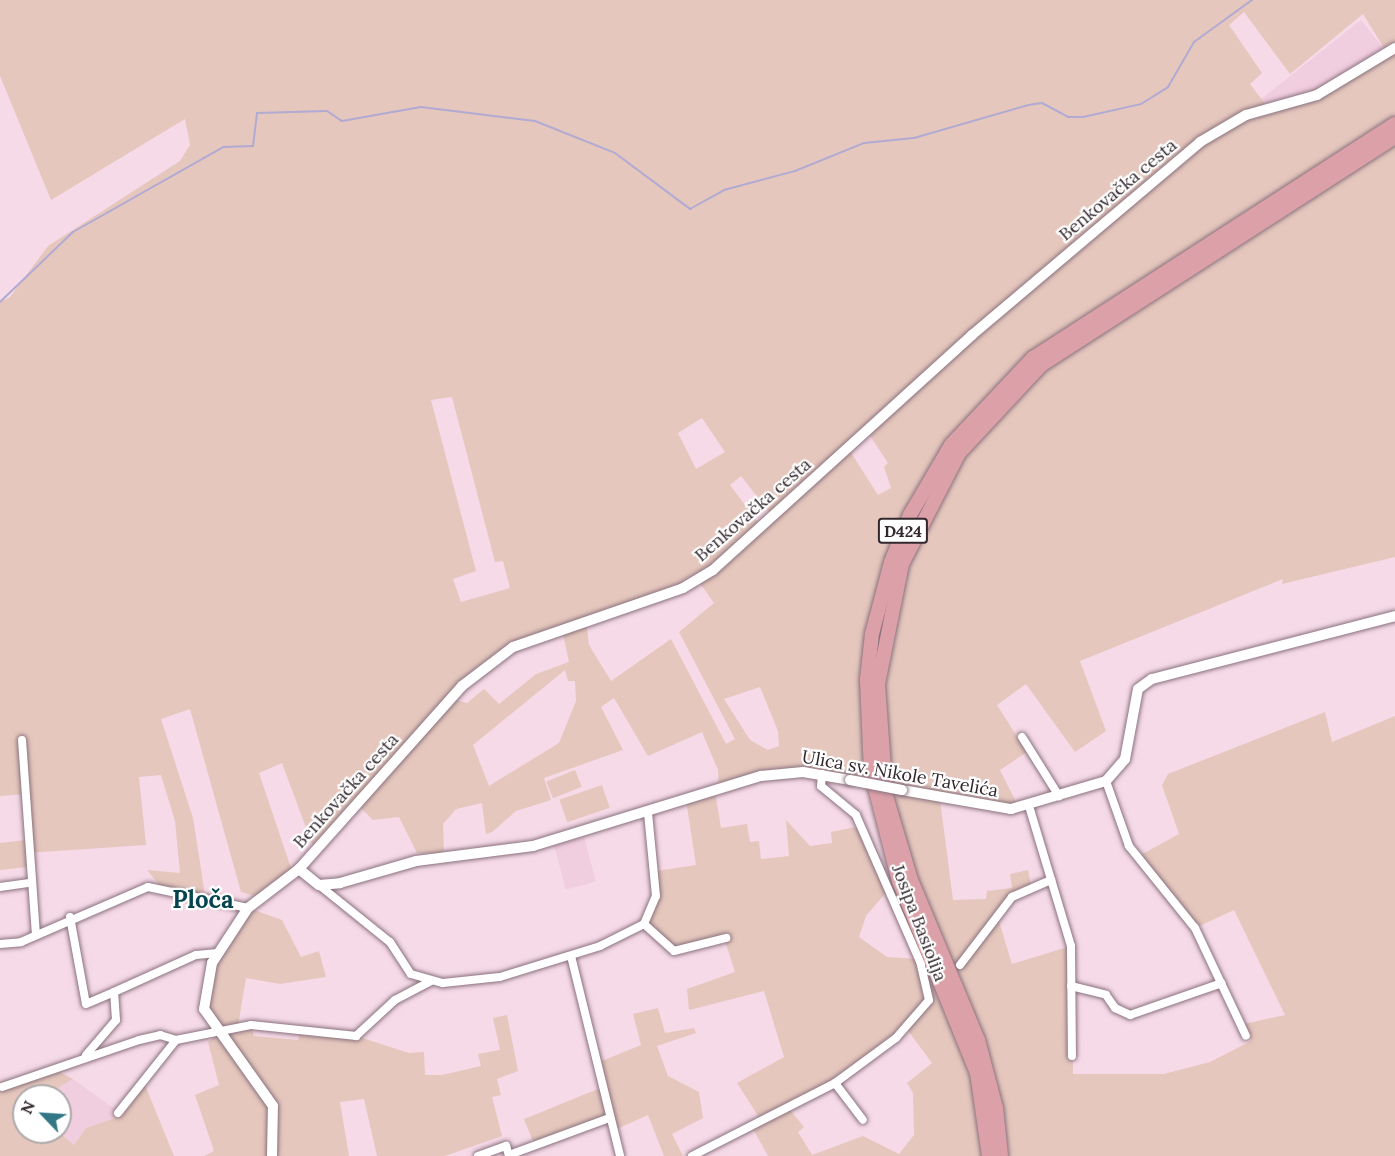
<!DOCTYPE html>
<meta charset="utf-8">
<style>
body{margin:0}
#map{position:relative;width:1395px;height:1156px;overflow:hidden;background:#f6dae8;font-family:Lora,serif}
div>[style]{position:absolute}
.built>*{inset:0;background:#f1cde0;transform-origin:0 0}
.green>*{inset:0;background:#e5c7bd;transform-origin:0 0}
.stream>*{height:2px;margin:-1px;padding:0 1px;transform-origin:1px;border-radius:1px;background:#b1aad3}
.roads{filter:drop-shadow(0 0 2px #8a727e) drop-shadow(0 0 2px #8a727e)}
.minor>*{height:8px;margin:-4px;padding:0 4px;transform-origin:4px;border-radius:4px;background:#fff}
.tertiary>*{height:10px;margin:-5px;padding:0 5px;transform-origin:5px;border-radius:5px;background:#fff}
.secondary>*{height:10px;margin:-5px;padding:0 5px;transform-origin:5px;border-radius:5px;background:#fff}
.trunk>*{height:14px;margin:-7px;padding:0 7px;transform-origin:7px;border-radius:7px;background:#dca0a8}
.bridges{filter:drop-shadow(0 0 2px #8a727e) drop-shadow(0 0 2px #8a727e)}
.tertiary-bridge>*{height:10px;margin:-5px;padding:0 5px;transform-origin:5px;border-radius:5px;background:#fff}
span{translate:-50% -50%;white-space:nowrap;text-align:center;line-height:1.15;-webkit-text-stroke:4.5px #fff;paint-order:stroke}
.shield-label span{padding:2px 4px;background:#fff;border:2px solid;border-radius:4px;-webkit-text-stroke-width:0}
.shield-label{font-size:16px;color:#32272d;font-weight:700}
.street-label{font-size:18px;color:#32272d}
.district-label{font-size:24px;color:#05444f;font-weight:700}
.north{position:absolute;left:12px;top:1084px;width:60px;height:60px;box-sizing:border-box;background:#fff;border:2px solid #ada9ab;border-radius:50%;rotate:295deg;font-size:16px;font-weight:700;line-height:24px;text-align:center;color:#32272d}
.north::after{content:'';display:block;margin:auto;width:21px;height:27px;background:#327785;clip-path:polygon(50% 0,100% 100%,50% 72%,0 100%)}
</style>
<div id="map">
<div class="built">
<i style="clip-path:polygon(1361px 20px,1388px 54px,1343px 82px,1268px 109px,1261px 99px)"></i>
<i style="left:584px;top:837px;width:46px;height:31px;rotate:75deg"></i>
<i style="clip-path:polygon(73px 1079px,123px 1115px,86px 1128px,74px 1145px,59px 1132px,60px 1096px,44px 1096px)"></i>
</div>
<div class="green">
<i style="clip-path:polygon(evenodd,0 0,1395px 0,1395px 557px,1282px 584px,1283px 579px,1080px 661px,1106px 731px,1075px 752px,1026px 684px,997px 705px,1027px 752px,1000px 770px,1019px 808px,940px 800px,953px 900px,986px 899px,987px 891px,1012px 888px,1010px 874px,1028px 870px,1031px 885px,997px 915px,1012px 964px,1071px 946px,1073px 1074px,1164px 1074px,1210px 1062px,1251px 1041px,1244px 1024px,1285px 1015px,1234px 910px,1195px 928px,1137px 857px,1179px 834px,1162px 785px,1168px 774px,1325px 712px,1332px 742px,1395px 716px,1395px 1156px,768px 1156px,752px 1127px,762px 1122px,737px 1083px,784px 1057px,764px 991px,689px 1010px,687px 989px,735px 972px,724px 938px,679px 950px,644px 924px,652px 911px,656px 871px,696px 865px,686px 800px,715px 791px,721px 828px,747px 824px,750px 842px,759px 841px,761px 859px,789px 856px,786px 820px,810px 846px,832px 843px,831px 832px,861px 826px,889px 889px,866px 916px,859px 937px,887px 957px,919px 959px,933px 949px,880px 786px,803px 772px,719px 789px,718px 770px,702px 732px,648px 756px,614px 698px,601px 707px,623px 750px,544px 778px,551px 800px,516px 811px,492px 832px,486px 834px,482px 803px,456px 809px,443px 824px,444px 854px,417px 853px,399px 817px,373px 820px,358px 805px,315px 852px,282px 763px,259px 773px,293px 874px,255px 896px,241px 892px,190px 709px,161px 719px,193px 818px,205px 895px,162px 888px,147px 870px,180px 873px,175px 821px,161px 775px,139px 777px,146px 845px,27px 853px,27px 867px,0 870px,0 843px,26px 840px,24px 794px,0 796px,0 302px,10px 297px,48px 246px,180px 161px,190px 145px,185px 119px,51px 200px,0 76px,0 0,1244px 12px,1290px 74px,1363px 14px,1387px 53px,1317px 95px,1269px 109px,1250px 84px,1262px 73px,1229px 25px,1244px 12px,0 0,452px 397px,495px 562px,503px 561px,510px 588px,461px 602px,453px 579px,476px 571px,431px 400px,452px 397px,0 0,702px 418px,725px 452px,696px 469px,678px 433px,702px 418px,0 0,867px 431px,888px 463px,884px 467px,891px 488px,878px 495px,848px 448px,867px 431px,0 0,741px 476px,774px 518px,762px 528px,730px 485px,741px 476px,0 0,697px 579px,714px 603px,679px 632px,735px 739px,726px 744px,671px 639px,611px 681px,589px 645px,586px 621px,697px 579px,0 0,562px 629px,569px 662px,536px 674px,499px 704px,484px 689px,467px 703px,451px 699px,513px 647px,562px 629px,0 0,565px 670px,568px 681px,575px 681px,576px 701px,559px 743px,489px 786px,473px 745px,565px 670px,0 0,760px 687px,778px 731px,779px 746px,768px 750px,750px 740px,724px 699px,760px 687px,0 0,906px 1028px,932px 1063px,907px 1083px,913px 1093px,914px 1135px,899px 1154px,863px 1136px,812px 1155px,798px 1132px,804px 1127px,790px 1110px,906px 1028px)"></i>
<i style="left:575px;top:770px;width:18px;height:31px;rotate:68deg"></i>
<i style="left:602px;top:785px;width:24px;height:45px;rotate:71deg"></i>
<i style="clip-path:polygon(248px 908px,282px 920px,301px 957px,319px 951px,326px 977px,280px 984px,246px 978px,238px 1026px,251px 1025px,254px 1036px,298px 1040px,301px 1031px,356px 1036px,409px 1053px,424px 1052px,425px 1075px,442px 1075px,481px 1066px,478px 1054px,500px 1050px,493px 1018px,507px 1015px,518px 1071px,497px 1079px,501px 1095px,492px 1097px,502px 1136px,445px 1156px,377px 1156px,364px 1099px,340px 1102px,349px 1156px,204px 1156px,214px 1151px,195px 1095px,219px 1085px,208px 1042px,219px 1033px,209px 1021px,206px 981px)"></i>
<i style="clip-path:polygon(658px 1008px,665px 1033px,694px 1028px,696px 1033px,657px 1046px,668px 1076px,699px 1092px,703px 1118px,672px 1134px,683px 1156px,664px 1156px,648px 1115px,612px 1131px,609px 1119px,534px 1144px,524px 1119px,603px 1087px,597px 1063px,641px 1045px,633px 1014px)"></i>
<i style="clip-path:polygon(54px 1069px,73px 1079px,44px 1096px,24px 1096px,24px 1132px,59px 1132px,74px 1145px,86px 1128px,123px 1115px,145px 1085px,174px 1156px,0 1156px,0 1087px)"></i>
</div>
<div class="stream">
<i style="left:0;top:302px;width:101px;rotate:-43.8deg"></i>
<i style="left:73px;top:232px;width:172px;rotate:-29.5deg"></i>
<i style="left:223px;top:147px;width:30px;rotate:-2deg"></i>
<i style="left:253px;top:146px;width:33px;rotate:-83deg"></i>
<i style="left:257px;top:113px;width:70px;rotate:-1.6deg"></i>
<i style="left:327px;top:111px;width:18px;rotate:34deg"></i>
<i style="left:342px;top:121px;width:80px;rotate:-10deg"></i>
<i style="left:421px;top:107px;width:115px;rotate:7deg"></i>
<i style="left:535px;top:121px;width:86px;rotate:21.8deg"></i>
<i style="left:615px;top:153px;width:94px;rotate:36.7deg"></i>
<i style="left:690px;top:209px;width:39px;rotate:-29deg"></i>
<i style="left:724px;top:190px;width:73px;rotate:-15deg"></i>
<i style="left:795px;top:171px;width:74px;rotate:-22.1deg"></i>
<i style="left:864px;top:143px;width:50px;rotate:-5.7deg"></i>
<i style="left:914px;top:138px;width:119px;rotate:-16.1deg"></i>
<i style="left:1028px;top:105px;width:14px;rotate:-8deg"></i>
<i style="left:1042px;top:103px;width:30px;rotate:28deg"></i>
<i style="left:1068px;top:117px;width:15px"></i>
<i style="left:1083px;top:117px;width:59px;rotate:-12.6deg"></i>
<i style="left:1141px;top:104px;width:32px;rotate:-32deg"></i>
<i style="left:1168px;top:87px;width:52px;rotate:-60deg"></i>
<i style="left:1194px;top:42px;width:72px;rotate:-35.9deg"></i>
</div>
<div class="roads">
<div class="minor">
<i style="left:1022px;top:737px;width:70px;rotate:57.9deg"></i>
<i style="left:22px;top:740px;width:195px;rotate:85.9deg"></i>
<i style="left:1106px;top:781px;width:69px;rotate:70.5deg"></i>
<i style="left:1129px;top:846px;width:105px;rotate:51.2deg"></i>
<i style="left:1195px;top:928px;width:119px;rotate:64.7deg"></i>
<i style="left:1029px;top:806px;width:146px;rotate:73.3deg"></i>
<i style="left:1071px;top:946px;width:110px;rotate:89.5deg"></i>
<i style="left:319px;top:885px;width:91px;rotate:38.8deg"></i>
<i style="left:390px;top:942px;width:38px;rotate:57deg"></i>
<i style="left:411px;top:974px;width:33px;rotate:16deg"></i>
<i style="left:443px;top:983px;width:57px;rotate:-6deg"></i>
<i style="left:500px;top:977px;width:105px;rotate:-17.2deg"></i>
<i style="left:600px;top:946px;width:49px;rotate:-26.6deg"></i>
<i style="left:644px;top:924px;width:30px;rotate:-67deg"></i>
<i style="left:656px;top:896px;width:83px;rotate:-95.5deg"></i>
<i style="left:0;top:887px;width:28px;rotate:-8deg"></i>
<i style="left:70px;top:917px;width:88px;rotate:79.6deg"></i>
<i style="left:86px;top:1004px;width:30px;rotate:-23deg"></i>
<i style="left:644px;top:924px;width:40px;rotate:42deg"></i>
<i style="left:674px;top:951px;width:54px;rotate:-14deg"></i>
<i style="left:0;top:944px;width:21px;rotate:-5deg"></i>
<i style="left:21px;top:942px;width:138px;rotate:-23.4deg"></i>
<i style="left:148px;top:887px;width:102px;rotate:11.9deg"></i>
<i style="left:571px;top:956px;width:206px;rotate:76.2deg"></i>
<i style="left:960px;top:965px;width:86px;rotate:-52.6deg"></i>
<i style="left:1012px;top:897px;width:43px;rotate:-23.6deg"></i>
<i style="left:1071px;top:986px;width:36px;rotate:14deg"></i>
<i style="left:1106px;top:995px;width:16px;rotate:55deg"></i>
<i style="left:1115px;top:1008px;width:17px;rotate:25deg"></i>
<i style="left:1130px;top:1015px;width:97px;rotate:-19.2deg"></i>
<i style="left:86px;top:1055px;width:46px;rotate:-49.4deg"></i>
<i style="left:116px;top:1020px;width:28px;rotate:-94deg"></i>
<i style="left:114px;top:992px;width:90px;rotate:-24.3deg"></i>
<i style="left:196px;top:955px;width:22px;rotate:-5deg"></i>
<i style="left:835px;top:1083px;width:46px;rotate:52.9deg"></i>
<i style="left:2px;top:1087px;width:145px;rotate:-18.9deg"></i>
<i style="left:139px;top:1040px;width:22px;rotate:-13deg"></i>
<i style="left:160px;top:1035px;width:17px;rotate:17deg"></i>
<i style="left:118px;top:1113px;width:93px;rotate:-51.5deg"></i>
<i style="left:176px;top:1040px;width:76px;rotate:-11.3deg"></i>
<i style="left:251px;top:1025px;width:106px;rotate:6deg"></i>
<i style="left:356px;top:1036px;width:53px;rotate:-42.7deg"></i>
<i style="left:395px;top:1000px;width:41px;rotate:-27.8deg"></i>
<i style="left:509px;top:1155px;width:107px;rotate:-20.3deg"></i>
<i style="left:478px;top:1156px;width:30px;rotate:-20deg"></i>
<i style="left:506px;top:1146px;width:10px;rotate:73deg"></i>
<i style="left:692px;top:1156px;width:161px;rotate:-27deg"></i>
<i style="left:835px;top:1083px;width:76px;rotate:-36.4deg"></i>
<i style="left:896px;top:1038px;width:50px;rotate:-49deg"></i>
<i style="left:929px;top:1000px;width:37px;rotate:-103deg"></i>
<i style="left:921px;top:964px;width:163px;rotate:-113.6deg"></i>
<i style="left:856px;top:815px;width:45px;rotate:-140.4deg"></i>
<i style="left:821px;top:786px;width:12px;rotate:-85deg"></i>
</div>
<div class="tertiary">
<i style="left:902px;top:790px;width:111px;rotate:9.9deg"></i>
<i style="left:1011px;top:809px;width:99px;rotate:-16.4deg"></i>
<i style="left:1106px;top:781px;width:29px;rotate:-49deg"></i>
<i style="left:1125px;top:759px;width:71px;rotate:-79.5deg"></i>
<i style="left:1138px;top:689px;width:17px;rotate:-36deg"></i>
<i style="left:1152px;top:679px;width:251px;rotate:-14.5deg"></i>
<i style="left:299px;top:869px;width:26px;rotate:39deg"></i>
<i style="left:319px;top:885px;width:21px;rotate:-5deg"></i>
<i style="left:340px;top:883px;width:79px;rotate:-16.1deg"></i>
<i style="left:416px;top:861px;width:118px;rotate:-7.3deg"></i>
<i style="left:533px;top:846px;width:239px;rotate:-17.1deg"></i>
<i style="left:761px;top:776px;width:42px;rotate:-5.4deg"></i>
<i style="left:803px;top:772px;width:48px;rotate:9.7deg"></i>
</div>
<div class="secondary">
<i style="left:272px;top:1156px;width:50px;rotate:-88.9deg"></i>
<i style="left:273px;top:1106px;width:119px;rotate:-125.4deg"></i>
<i style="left:204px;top:1009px;width:47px;rotate:-80.1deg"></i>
<i style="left:212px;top:963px;width:66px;rotate:-56.8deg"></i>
<i style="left:248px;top:908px;width:64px;rotate:-37.4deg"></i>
<i style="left:299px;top:869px;width:245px;rotate:-48.3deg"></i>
<i style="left:462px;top:686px;width:64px;rotate:-37.4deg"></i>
<i style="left:513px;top:647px;width:180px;rotate:-19.1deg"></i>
<i style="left:683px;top:588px;width:35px;rotate:-31deg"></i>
<i style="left:713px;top:570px;width:350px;rotate:-42.2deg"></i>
<i style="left:972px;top:335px;width:299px;rotate:-40.2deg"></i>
<i style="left:1200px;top:142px;width:53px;rotate:-30.4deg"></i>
<i style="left:1246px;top:115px;width:74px;rotate:-15.7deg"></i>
<i style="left:1317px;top:95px;width:91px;rotate:-31.1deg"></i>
</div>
<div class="trunk">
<i style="left:989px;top:1156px;width:84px;rotate:-98.2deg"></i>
<i style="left:977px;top:1073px;width:207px;rotate:-112.1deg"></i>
<i style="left:899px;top:881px;width:113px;rotate:-104.4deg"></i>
<i style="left:871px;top:772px;width:93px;rotate:-92.5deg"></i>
<i style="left:867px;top:679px;width:45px;rotate:-83.7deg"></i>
<i style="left:872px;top:634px;width:74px;rotate:-75.2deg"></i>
<i style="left:891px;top:562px;width:51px;rotate:-68deg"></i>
<i style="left:910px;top:515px;width:81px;rotate:-59.6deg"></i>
<i style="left:951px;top:445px;width:120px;rotate:-46.7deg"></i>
<i style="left:1033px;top:358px;width:431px;rotate:-32.9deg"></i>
<i style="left:1001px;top:1156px;width:48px;rotate:-95.9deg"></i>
<i style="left:996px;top:1108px;width:70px;rotate:-104.8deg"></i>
<i style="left:978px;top:1040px;width:173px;rotate:-112.7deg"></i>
<i style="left:911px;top:880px;width:88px;rotate:-106.6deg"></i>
<i style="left:886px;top:796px;width:112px;rotate:-94.1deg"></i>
<i style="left:878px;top:684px;width:122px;rotate:-78.7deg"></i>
<i style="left:902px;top:564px;width:125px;rotate:-62.8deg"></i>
<i style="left:959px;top:453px;width:120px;rotate:-47deg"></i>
<i style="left:1041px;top:365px;width:421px;rotate:-32.8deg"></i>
</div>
</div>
<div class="bridges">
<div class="tertiary-bridge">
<i style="left:850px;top:780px;width:53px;rotate:10.9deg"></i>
</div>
</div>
<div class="shield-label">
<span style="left:903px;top:531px">D424</span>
</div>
<div class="street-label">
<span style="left:1118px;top:190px;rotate:-40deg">Benkovačka cesta</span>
<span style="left:753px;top:510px;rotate:-41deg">Benkovačka cesta</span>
<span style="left:900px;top:774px;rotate:10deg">Ulica sv. Nikole Tavelića</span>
<span style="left:346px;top:791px;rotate:-48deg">Benkovačka cesta</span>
<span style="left:919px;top:923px;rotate:69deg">Josipa Basiolija</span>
</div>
<div class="district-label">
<span style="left:203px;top:900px">Ploča</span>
</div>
<div class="north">N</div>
</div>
